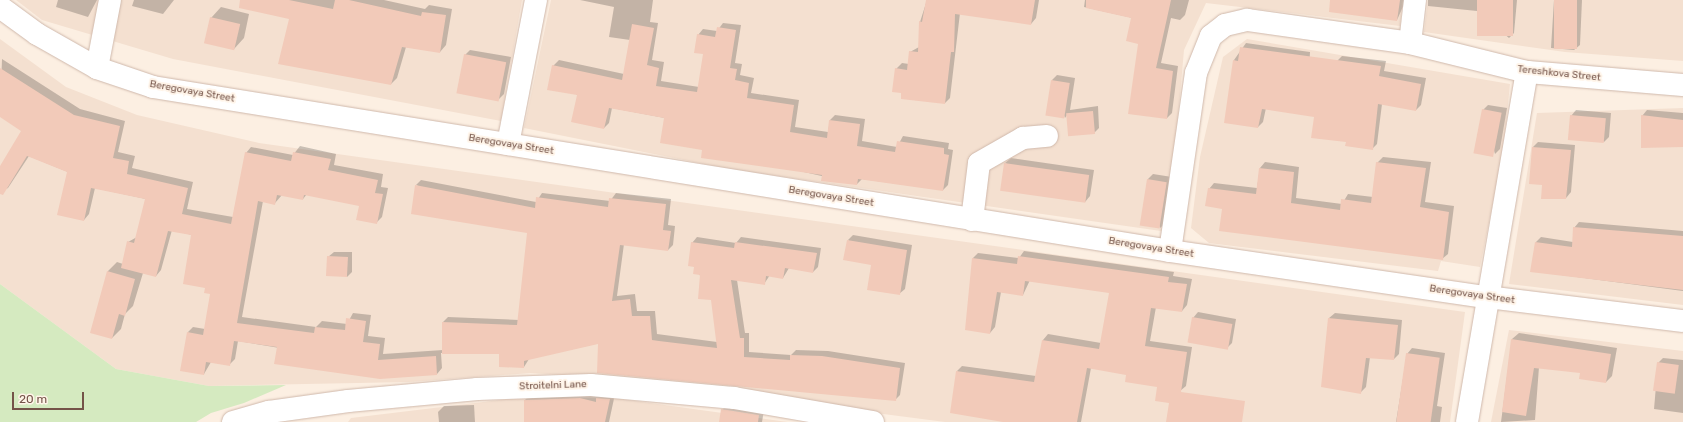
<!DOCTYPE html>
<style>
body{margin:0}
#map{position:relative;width:1683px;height:422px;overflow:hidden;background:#fcefe2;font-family:Rubik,sans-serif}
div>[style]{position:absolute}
.residential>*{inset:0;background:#f4e0d0}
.green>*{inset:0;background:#d5eac0}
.shadow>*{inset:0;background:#0003}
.building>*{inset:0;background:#f2cab9;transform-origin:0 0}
.roads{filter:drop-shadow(0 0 1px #cfb8ab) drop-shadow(0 0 1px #cfb8ab)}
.minor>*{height:22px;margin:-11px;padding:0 11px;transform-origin:11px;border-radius:11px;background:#fff}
span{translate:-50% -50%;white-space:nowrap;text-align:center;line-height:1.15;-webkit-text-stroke:4px #fff4e8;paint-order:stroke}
.street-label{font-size:10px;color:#745348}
.scale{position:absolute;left:12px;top:392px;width:72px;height:18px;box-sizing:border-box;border:2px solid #745348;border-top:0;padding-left:5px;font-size:12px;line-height:14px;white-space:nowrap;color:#745348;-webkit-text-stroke:3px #fff4e8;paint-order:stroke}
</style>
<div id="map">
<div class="residential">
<i style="clip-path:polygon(16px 0,522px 0,501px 121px,173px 59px,42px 20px)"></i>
<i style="clip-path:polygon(551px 0,1403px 0,1400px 26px,1206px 3px,1184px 50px,1168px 232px,729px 169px,524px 128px)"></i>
<i style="clip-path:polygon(1428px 0,1683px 0,1683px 61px,1565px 52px,1424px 32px)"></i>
<i style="clip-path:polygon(0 39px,66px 87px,137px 115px,259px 143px,1465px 312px,1450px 422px,945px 422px,600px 377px,530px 373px,409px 382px,209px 386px,116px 369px,0 284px)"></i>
<i style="clip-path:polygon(1247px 39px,1510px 84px,1503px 153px,1480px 267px,1441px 261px,1438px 271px,1209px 243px,1191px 228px,1200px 157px,1223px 57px)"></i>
<i style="clip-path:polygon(1683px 108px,1683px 305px,1509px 284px,1537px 113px)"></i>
<i style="clip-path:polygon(1509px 330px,1683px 351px,1683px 422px,1491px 422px)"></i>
<i style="clip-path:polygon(524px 397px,614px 398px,788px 422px,348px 422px,351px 418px)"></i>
</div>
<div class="green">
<i style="clip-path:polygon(0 284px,116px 369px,209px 386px,286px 385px,244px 403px,211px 413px,196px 422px,0 422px)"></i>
</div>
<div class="shadow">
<i style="clip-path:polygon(58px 0,97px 0,88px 17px,56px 7px)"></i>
<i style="clip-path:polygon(134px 0,174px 0,163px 14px,132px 6px)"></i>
<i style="clip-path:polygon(261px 0,384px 0,425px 9px,429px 5px,452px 9px,446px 45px,440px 52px,406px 47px,397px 78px,391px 84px)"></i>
<i style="clip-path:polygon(580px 0,653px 0,650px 22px,658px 23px,652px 60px,664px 62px,661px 81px,699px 87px,704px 53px,698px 35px,703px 29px,717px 31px,723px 23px,741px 25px,735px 63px,742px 64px,740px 75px,754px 78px,751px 93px,799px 100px,795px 127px,828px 132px,830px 120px,835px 115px,865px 119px,862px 141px,897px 147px,903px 136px,949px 143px,948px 149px,953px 150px,948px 185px,943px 190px,862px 179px,857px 184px,703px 149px,665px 118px,612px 108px,609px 123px,604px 128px,553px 66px,559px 60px,624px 74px,630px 40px,609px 37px,614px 7px)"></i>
<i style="clip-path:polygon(927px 0,1039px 0,1036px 18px,1031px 24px,960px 13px,950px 98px,945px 103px,896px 69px,902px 63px,909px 64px,910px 52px,919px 47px,920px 22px)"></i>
<i style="clip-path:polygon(1085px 0,1189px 0,1185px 15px,1180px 20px,1171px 18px,1161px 63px,1178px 66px,1172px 113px,1167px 118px,1133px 18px,1084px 7px)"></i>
<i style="clip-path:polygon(1345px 0,1406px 0,1397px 20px)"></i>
<i style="clip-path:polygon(1428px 0,1517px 0,1514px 33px,1509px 38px,1477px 11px,1428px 6px)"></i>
<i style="clip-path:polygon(1554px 0,1582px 0,1580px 45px,1574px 50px,1551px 48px)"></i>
<i style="clip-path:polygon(221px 7px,249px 14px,244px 38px,234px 49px,211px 18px)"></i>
<i style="clip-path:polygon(1246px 43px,1310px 52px,1307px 109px,1266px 108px,1263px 122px,1258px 127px,1234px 60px)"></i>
<i style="clip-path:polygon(470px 50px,511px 57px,504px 94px,499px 99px,465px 55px)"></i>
<i style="clip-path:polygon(1342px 56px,1386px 61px,1384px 71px,1426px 78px,1421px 105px,1416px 110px,1382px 104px,1377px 144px,1372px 149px,1347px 141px,1337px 61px)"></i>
<i style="clip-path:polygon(2px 59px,80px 109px,125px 121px,118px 152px,135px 156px,132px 168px,193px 182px,187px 209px,233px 217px,246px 153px,251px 147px,293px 155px,300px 146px,336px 154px,334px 165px,383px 174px,381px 187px,388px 188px,382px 217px,376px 223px,360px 205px,307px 194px,303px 199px,282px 195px,275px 203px,263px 201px,242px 317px,316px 327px,322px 321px,347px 324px,353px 313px,371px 315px,368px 336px,385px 338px,383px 354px,443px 350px,443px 322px,448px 317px,519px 320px,529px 232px,416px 185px,421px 180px,536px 202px,542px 193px,610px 201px,616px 193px,671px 199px,668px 225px,675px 226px,673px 245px,668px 250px,624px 244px,617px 296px,635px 294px,637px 311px,655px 311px,657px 334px,717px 342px,712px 299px,695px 266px,692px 243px,697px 237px,736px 243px,741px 237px,821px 248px,818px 267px,813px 272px,789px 268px,783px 278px,770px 275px,764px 284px,737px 280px,745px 333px,749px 333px,749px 352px,791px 355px,796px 350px,828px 351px,905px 363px,900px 395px,895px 400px,599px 343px,529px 359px,524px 367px,500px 353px,441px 353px,442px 368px,437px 374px,238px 341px,235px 359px,229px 365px,211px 362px,204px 374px,188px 332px,193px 327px,205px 329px,211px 293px,206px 288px,192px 235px,172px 230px,161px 270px,156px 276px,143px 273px,133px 306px,125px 314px,121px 329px,112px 338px,91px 332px,108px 271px,117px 262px,123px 264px,128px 242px,137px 237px,146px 199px,95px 188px,89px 214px,84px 220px,68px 172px,29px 156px,8px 188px,0 192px,0 168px,22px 131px,0 115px)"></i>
<i style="clip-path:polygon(1057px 75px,1075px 78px,1070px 110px,1098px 106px,1099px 128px,1094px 133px,1067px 115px,1065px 118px,1052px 80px)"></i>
<i style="clip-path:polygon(1488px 105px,1507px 108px,1500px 149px,1495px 154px,1483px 110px)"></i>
<i style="clip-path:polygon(1576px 110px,1611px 113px,1609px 137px,1604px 142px,1571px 116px)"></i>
<i style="clip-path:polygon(1647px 110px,1683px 113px,1683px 147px,1642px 116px)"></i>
<i style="clip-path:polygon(1538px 142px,1575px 145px,1571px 192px,1566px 198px,1543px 184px,1533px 147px)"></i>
<i style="clip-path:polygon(1383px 157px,1431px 162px,1425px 202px,1454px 206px,1448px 254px,1442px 259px,1223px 208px,1209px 189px,1214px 183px,1257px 188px,1260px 168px,1265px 162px,1299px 167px,1296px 198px,1342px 204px,1348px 194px,1373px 197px,1377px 163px)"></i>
<i style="clip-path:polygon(1011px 158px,1094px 170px,1090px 196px,1085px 202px,1005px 163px)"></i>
<i style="clip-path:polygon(1153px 174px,1172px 177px,1166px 223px,1160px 228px,1147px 180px)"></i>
<i style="clip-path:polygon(1579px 222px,1683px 231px,1683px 291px,1531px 271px,1536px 242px,1541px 237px,1573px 242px,1574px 228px)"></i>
<i style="clip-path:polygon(853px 235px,912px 245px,905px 289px,899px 294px,848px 240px)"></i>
<i style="clip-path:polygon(1024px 251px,1174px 272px,1173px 276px,1192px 279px,1187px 305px,1182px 311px,1156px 307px,1150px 341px,1192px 347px,1186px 386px,1180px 391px,1128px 374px,1091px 368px,1081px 422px,1004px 422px,957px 371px,962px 366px,1036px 376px,1043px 340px,1048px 334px,1101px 343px,1110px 292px,1030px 280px,1023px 295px,1001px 292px,995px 327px,990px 333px,973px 258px,978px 253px,1019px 258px)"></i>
<i style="clip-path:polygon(334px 252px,352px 252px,352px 272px,347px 277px,328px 257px)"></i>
<i style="clip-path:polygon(1198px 312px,1236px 319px,1232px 343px,1227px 348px,1193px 318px)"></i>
<i style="clip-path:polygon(1335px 313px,1402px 320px,1399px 354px,1394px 359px,1370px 357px,1366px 387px,1360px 393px,1329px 318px)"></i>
<i style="clip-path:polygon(1519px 333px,1617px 348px,1612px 376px,1606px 382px,1581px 372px,1539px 367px,1535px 420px,1501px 422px,1512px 339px)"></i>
<i style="clip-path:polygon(1412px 348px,1445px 353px,1437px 406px,1442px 407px,1440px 422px,1396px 422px,1407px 354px)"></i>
<i style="clip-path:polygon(1663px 358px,1683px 360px,1683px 413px,1654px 409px,1658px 363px)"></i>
<i style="clip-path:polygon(615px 394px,609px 422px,525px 422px,525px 400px,530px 395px)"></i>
<i style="clip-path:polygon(474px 405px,475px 422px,439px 422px,438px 412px,444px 406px)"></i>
<i style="clip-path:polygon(727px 405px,764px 410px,762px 422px,720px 422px,722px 410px)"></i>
</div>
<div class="building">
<i style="clip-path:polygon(240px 0,289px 0,333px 9px,335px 0,349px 0,421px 16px,422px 12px,446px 15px,440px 53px,402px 47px,391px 85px,278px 64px,289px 19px,239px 8px)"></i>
<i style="clip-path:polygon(926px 0,1035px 0,1031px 25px,955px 14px,954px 52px,951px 52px,945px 104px,901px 99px,901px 93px,892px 92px,895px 68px,907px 70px,909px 51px,918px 52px,919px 21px,922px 22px)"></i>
<i style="clip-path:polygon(1086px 0,1171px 0,1156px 68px,1173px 71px,1167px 119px,1128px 114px,1138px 44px,1126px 41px,1131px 18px,1086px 8px)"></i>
<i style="clip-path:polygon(1330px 0,1400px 0,1397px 21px,1329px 12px)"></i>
<i style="left:1477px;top:0;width:36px;height:36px"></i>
<i style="left:1554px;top:0;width:23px;height:49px"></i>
<i style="left:210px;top:17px;width:31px;height:27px;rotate:13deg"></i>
<i style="clip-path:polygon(632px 24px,654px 28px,647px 65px,659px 68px,656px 86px,697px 92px,703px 54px,694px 53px,697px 34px,715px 37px,717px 27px,736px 30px,730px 68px,737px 69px,735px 80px,749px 83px,747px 98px,794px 105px,790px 132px,827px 138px,829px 120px,860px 124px,857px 146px,895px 152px,897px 141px,944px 148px,944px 154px,949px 155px,943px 191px,858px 179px,857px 185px,821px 181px,822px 175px,701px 158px,702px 150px,660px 143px,664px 118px,609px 108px,604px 129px,571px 122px,577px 95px,547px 90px,552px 65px,622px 80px)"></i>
<i style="clip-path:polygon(1240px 47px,1381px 66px,1379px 76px,1421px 84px,1416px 111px,1378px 104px,1373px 150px,1345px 146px,1346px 142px,1311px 138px,1314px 117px,1262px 109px,1258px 128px,1224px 123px,1233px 60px,1238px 61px)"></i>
<i style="left:464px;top:54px;width:43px;height:40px;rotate:11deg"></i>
<i style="clip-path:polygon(0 68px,74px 115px,120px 126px,113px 158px,129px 161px,127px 174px,188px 188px,182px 214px,231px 224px,245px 152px,291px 161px,293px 152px,331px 159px,328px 170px,378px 180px,375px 193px,383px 194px,377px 224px,356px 220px,359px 206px,304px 195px,303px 200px,277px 195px,275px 205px,258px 201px,237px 323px,314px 333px,315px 327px,345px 330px,346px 318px,366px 321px,363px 342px,380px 344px,378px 360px,436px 356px,437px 375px,380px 379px,274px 364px,277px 347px,234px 341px,230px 366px,206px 362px,204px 375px,180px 371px,187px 332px,203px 335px,210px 294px,204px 293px,205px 288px,183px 284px,191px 235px,168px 231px,156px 277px,121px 268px,127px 241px,134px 243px,145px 199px,91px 188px,84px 221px,57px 215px,67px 172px,27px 156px,3px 195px,0 194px,0 166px,21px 131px,0 117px)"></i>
<i style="left:1051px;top:80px;width:19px;height:36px;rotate:9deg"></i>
<i style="left:1482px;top:109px;width:20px;height:45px;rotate:11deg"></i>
<i style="left:1093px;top:111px;width:23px;height:27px;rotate:85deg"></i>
<i style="left:1570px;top:115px;width:36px;height:25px;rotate:5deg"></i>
<i style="clip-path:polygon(1641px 115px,1683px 120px,1683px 147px,1641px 148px)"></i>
<i style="clip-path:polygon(1532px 147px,1571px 150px,1566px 199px,1541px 199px,1542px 185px,1529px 184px)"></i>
<i style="clip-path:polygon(1376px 162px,1426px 168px,1420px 207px,1449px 212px,1443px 260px,1219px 231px,1222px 209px,1205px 206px,1208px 188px,1256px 194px,1259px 168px,1294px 172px,1291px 203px,1340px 210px,1341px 199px,1371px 203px)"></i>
<i style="left:1004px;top:163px;width:86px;height:28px;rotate:8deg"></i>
<i style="left:1147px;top:179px;width:20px;height:47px;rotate:9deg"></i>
<i style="clip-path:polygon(415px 185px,535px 208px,536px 197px,608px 207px,609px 198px,666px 204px,663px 230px,671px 231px,668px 251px,620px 245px,612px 301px,630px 299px,632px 316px,650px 316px,652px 340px,659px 341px,717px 348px,711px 300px,698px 299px,700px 275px,693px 274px,694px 267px,688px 266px,691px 242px,734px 248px,735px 242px,817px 253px,813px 273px,785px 268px,783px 279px,766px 276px,765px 285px,731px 280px,740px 338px,744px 338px,744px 357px,790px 360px,790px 355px,822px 356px,900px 368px,896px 401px,597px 373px,598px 344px,524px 361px,524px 368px,499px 367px,499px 354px,442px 354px,442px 322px,517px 325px,527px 233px,411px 214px)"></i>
<i style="clip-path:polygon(1573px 227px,1683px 236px,1683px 290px,1530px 272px,1535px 242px,1572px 247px)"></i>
<i style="clip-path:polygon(847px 240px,907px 250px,900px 295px,867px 290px,871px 265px,843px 260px)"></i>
<i style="left:327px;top:256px;width:21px;height:20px;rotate:3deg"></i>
<i style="clip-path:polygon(1018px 256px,1169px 277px,1168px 282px,1187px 284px,1182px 312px,1151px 308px,1145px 346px,1187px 352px,1181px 392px,1245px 401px,1242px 422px,1166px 422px,1169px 403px,1155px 401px,1157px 387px,1125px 382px,1126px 375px,1087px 368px,1077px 422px,1003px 422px,950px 413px,956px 371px,1034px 382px,1042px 340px,1099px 349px,1109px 293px,1025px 281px,1023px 296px,997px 292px,990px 334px,965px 330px,972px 258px,1017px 264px)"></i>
<i style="clip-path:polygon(107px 271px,135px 279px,125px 316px,119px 314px,112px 339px,90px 333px)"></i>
<i style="left:1192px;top:317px;width:41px;height:26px;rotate:10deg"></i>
<i style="clip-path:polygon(1328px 318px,1398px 325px,1394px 360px,1366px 358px,1361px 394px,1321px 387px)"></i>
<i style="clip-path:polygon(1511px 339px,1611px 354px,1606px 383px,1579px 379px,1580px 373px,1534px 368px,1526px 416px,1502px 412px)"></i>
<i style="left:1406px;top:353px;width:34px;height:70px;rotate:8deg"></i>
<i style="left:1657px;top:362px;width:22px;height:29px;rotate:8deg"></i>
<i style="clip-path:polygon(580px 398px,596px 402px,596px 398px,610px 399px,605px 422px,524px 422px,524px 400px)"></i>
<i style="clip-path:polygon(721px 409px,759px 415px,758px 422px,719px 422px)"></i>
</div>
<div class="roads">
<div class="minor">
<i style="left:1415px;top:0;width:43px;rotate:96.6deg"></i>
<i style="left:1410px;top:43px;width:121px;rotate:13.9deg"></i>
<i style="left:1527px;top:72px;width:157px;rotate:4.8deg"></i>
<i style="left:0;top:7px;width:46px;rotate:36.1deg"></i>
<i style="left:37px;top:34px;width:69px;rotate:29.5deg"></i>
<i style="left:97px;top:68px;width:59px;rotate:18.7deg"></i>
<i style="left:153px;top:87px;width:1030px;rotate:9.16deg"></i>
<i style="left:1170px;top:251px;width:320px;rotate:8.3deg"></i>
<i style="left:1487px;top:297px;width:197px;rotate:7deg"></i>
<i style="left:97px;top:68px;width:69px;rotate:-79.2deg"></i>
<i style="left:508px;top:144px;width:147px;rotate:-79deg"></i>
<i style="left:972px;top:220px;width:57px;rotate:-83deg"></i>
<i style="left:979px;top:163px;width:51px;rotate:-29.6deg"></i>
<i style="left:1023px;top:138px;width:24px;rotate:-5deg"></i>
<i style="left:1170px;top:251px;width:180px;rotate:-81.7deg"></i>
<i style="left:1196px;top:73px;width:40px;rotate:-68deg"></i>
<i style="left:1211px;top:36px;width:18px;rotate:-38deg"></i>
<i style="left:1225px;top:25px;width:23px;rotate:-13deg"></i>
<i style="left:1247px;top:20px;width:165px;rotate:8deg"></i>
<i style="left:233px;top:422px;width:37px;rotate:-16deg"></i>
<i style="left:269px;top:412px;width:80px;rotate:-7.9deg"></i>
<i style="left:348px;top:401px;width:130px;rotate:-5.3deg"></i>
<i style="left:477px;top:389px;width:114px;rotate:-2deg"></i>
<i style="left:591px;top:385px;width:144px;rotate:5.2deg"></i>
<i style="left:734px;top:398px;width:141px;rotate:9.8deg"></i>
<i style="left:1467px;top:422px;width:355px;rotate:-80.3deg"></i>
</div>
</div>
<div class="street-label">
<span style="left:1559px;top:74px;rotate:6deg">Tereshkova Street</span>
<span style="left:192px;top:92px;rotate:10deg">Beregovaya Street</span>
<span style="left:511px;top:145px;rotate:9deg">Beregovaya Street</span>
<span style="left:831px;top:197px;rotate:9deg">Beregovaya Street</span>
<span style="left:1151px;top:248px;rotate:9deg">Beregovaya Street</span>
<span style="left:1472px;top:295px;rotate:8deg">Beregovaya Street</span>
<span style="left:553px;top:386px;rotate:-2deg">Stroitelni Lane</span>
</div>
<div class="scale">20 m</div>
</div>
